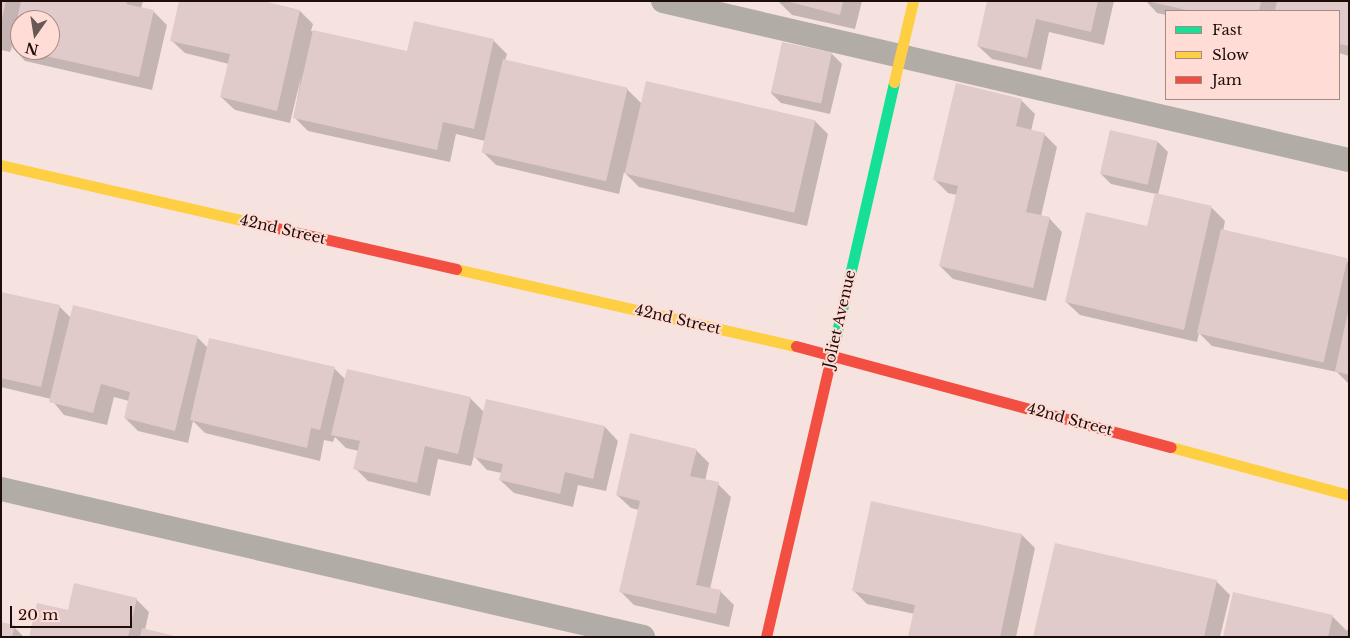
<!DOCTYPE html>
<style>
body{margin:0}
#map{position:relative;width:1350px;height:638px;overflow:hidden;background:#f6e3df;font-family:"Libre Baskerville",serif}
div>[style]{position:absolute}
.shadow>*{inset:0;background:#0003}
.building>*{inset:0;background:#e1caca;transform-origin:0 0}
.lane>*{height:24px;margin:-12px;padding:0 12px;transform-origin:12px;border-radius:12px;background:#b1ada6}
.fast>*{height:11px;margin:-5.5px;padding:0 5.5px;transform-origin:5.5px;border-radius:5.5px;background:#16e098}
.slow>*{height:11px;margin:-5.5px;padding:0 5.5px;transform-origin:5.5px;border-radius:5.5px;background:#ffcf43}
.jam>*{height:11px;margin:-5.5px;padding:0 5.5px;transform-origin:5.5px;border-radius:5.5px;background:#f24e42}
span{translate:-50% -50%;white-space:nowrap;text-align:center;line-height:1.15;-webkit-text-stroke:4px #ffddd6;paint-order:stroke}
.street-label{font-size:15px;color:#1f0d0a}
.frame{position:absolute;inset:0;border:2px solid #1f0d0a;pointer-events:none}
.legend{position:absolute;left:1165px;top:10px;width:175px;height:90px;box-sizing:border-box;background:#ffddd6;border:1px solid #a58a84;margin:0;padding:6px 9px;list-style:none;font-size:15px;color:#1f0d0a}
.legend li{display:flex;align-items:center;gap:10px;height:25px}
.legend b{width:25px;border:1px solid #a58a84}
.north{position:absolute;left:10px;top:10px;width:50px;height:50px;box-sizing:border-box;background:#ffddd6;border:1px solid #a58a84;border-radius:50%;rotate:193deg;font-size:14px;font-weight:700;line-height:20px;text-align:center;color:#1f0d0a}
.north::after{content:'';display:block;margin:auto;width:18px;height:22px;background:#6a5855;clip-path:polygon(50% 0,100% 100%,50% 72%,0 100%)}
.scale{position:absolute;left:10px;top:606px;width:122px;height:22px;box-sizing:border-box;border:2px solid #1f0d0a;border-top:0;padding-left:6px;font-size:15px;line-height:18px;white-space:nowrap;color:#1f0d0a;-webkit-text-stroke:4px #ffddd6;paint-order:stroke}
</style>
<div id="map">
<div class="shadow">
<i style="clip-path:polygon(evenodd,1px 1px,143px 1px,141px 9px,154px 12px,167px 25px,152px 90px,25px 61px,12px 47px,10px 52px,1px 50px,1px 1px,20px 20px,50px 20px,50px 50px,20px 50px,20px 20px)"></i>
<i style="clip-path:polygon(778px 1px,862px 1px,855px 29px,792px 15px)"></i>
<i style="clip-path:polygon(989px 1px,1114px 1px,1104px 45px,1049px 32px,1041px 70px,992px 59px,978px 46px)"></i>
<i style="clip-path:polygon(1146px 1px,1349px 1px,1349px 56px,1339px 53px,1339px 11px,1166px 11px,1166px 15px,1157px 13px)"></i>
<i style="clip-path:polygon(300px 11px,313px 24px,311px 31px,408px 53px,493px 40px,507px 54px,505px 61px,627px 89px,642px 104px,815px 121px,828px 134px,807px 226px,639px 187px,624px 172px,619px 194px,496px 165px,483px 152px,485px 141px,456px 134px,450px 162px,308px 131px,294px 117px,301px 77px,290px 123px,235px 110px,221px 97px,229px 64px,185px 53px,171px 40px)"></i>
<i style="clip-path:polygon(783px 43px,832px 54px,842px 64px,830px 114px,781px 103px,771px 93px)"></i>
<i style="clip-path:polygon(1021px 100px,1035px 114px,1031px 131px,1044px 134px,1057px 147px,1041px 216px,1049px 218px,1062px 232px,1046px 301px,953px 279px,940px 266px,957px 195px,948px 193px,935px 180px)"></i>
<i style="clip-path:polygon(1111px 131px,1158px 142px,1168px 152px,1158px 195px,1212px 208px,1225px 221px,1223px 231px,1349px 262px,1349px 384px,1337px 372px,1212px 346px,1199px 333px,1197px 342px,1080px 315px,1066px 302px,1148px 227px,1156px 194px,1111px 184px,1101px 174px)"></i>
<i style="clip-path:polygon(1px 293px,59px 306px,71px 318px,197px 337px,208px 348px,335px 369px,345px 379px,348px 370px,471px 399px,484px 412px,487px 400px,605px 427px,618px 441px,606px 491px,578px 485px,573px 507px,514px 493px,500px 480px,502px 473px,487px 470px,474px 456px,471px 466px,438px 459px,430px 496px,368px 481px,355px 468px,359px 451px,346px 448px,335px 437px,333px 442px,324px 440px,320px 461px,205px 433px,193px 421px,188px 443px,138px 431px,125px 418px,129px 401px,114px 397px,107px 425px,64px 415px,51px 399px,1px 387px)"></i>
<i style="clip-path:polygon(696px 450px,709px 463px,705px 481px,718px 484px,731px 497px,710px 589px,721px 592px,734px 605px,729px 627px,634px 605px,621px 592px,639px 510px,631px 508px,617px 495px)"></i>
<i style="clip-path:polygon(1022px 535px,1035px 548px,1016px 637px,910px 637px,915px 614px,867px 604px,853px 590px)"></i>
<i style="clip-path:polygon(1216px 581px,1230px 595px,1220px 637px,1034px 637px)"></i>
<i style="clip-path:polygon(136px 599px,149px 612px,145px 630px,173px 637px,30px 637px,69px 611px)"></i>
<i style="clip-path:polygon(1332px 616px,1347px 631px,1349px 626px,1349px 637px,1224px 637px)"></i>
<i style="clip-path:polygon(14px 627px,24px 637px,1px 637px)"></i>
</div>
<div class="building">
<i style="clip-path:polygon(1px 1px,6px 1px,2px 19px,1px 19px)"></i>
<i style="clip-path:polygon(21px 1px,127px 1px,126px 4px,154px 10px,139px 77px,24px 51px,50px 50px,50px 20px,20px 20px,20px 50px,11px 48px)"></i>
<i style="clip-path:polygon(179px 1px,263px 1px,300px 10px,277px 111px,220px 97px,230px 54px,170px 41px)"></i>
<i style="clip-path:polygon(786px 1px,843px 1px,840px 15px)"></i>
<i style="clip-path:polygon(987px 1px,1098px 1px,1091px 32px,1036px 19px,1027px 58px,977px 46px)"></i>
<i style="clip-path:polygon(1261px 1px,1259px 11px,1191px 11px,1151px 2px)"></i>
<i style="clip-path:polygon(1277px 1px,1349px 1px,1349px 46px,1339px 44px,1339px 11px,1275px 11px)"></i>
<i style="clip-path:polygon(414px 21px,494px 39px,474px 129px,443px 122px,437px 150px,293px 118px,313px 30px,407px 51px)"></i>
<i style="left:782px;top:42px;width:51px;height:52px;rotate:12deg"></i>
<i style="left:503px;top:59px;width:128px;height:96px;rotate:13deg"></i>
<i style="left:646px;top:81px;width:174px;height:95px;rotate:13deg"></i>
<i style="clip-path:polygon(956px 83px,1022px 99px,1016px 126px,1045px 133px,1026px 212px,1050px 217px,1033px 288px,939px 266px,958px 186px,933px 180px)"></i>
<i style="left:1110px;top:130px;width:49px;height:45px;rotate:13deg"></i>
<i style="clip-path:polygon(1155px 193px,1212px 206px,1184px 330px,1065px 302px,1086px 212px,1147px 226px)"></i>
<i style="left:1221px;top:229px;width:130px;height:107px;rotate:13deg"></i>
<i style="clip-path:polygon(1px 292px,60px 305px,41px 387px,1px 378px)"></i>
<i style="clip-path:polygon(73px 305px,198px 336px,175px 431px,124px 418px,130px 392px,101px 384px,93px 413px,49px 402px)"></i>
<i style="clip-path:polygon(1348px 312px,1349px 313px,1349px 375px,1335px 371px)"></i>
<i style="clip-path:polygon(209px 338px,335px 367px,320px 430px,311px 428px,307px 448px,190px 420px)"></i>
<i style="clip-path:polygon(347px 369px,471px 397px,458px 454px,425px 446px,417px 483px,353px 469px,360px 441px,331px 435px)"></i>
<i style="clip-path:polygon(486px 399px,605px 426px,593px 479px,565px 472px,560px 494px,499px 480px,503px 464px,473px 457px)"></i>
<i style="clip-path:polygon(630px 433px,697px 449px,690px 476px,719px 482px,696px 585px,721px 590px,716px 614px,619px 592px,640px 501px,616px 495px)"></i>
<i style="clip-path:polygon(871px 501px,1022px 534px,1000px 637px,908px 637px,915px 605px,852px 591px)"></i>
<i style="clip-path:polygon(1055px 543px,1217px 580px,1204px 637px,1033px 637px)"></i>
<i style="clip-path:polygon(74px 583px,137px 598px,128px 637px,29px 637px,37px 603px,68px 610px)"></i>
<i style="clip-path:polygon(1233px 592px,1333px 615px,1328px 637px,1223px 637px)"></i>
<i style="clip-path:polygon(1px 622px,15px 625px,12px 637px,1px 637px)"></i>
<i style="clip-path:polygon(142px 628px,175px 636px,175px 637px,140px 637px)"></i>
</div>
<div class="lane">
<i style="left:663px;top:1px;width:704px;rotate:13.05deg"></i>
<i style="left:1px;top:489px;width:659px;rotate:12.98deg"></i>
</div>
<div class="fast">
<i style="left:830px;top:362px;width:287px;rotate:-77.1deg"></i>
</div>
<div class="slow">
<i style="left:894px;top:82px;width:83px;rotate:-76.8deg"></i>
<i style="left:1px;top:165px;width:270px;rotate:12.9deg"></i>
<i style="left:456px;top:269px;width:349px;rotate:12.8deg"></i>
<i style="left:1171px;top:447px;width:184px;rotate:15.1deg"></i>
</div>
<div class="jam">
<i style="left:264px;top:225px;width:197px;rotate:12.9deg"></i>
<i style="left:796px;top:346px;width:388px;rotate:15.1deg"></i>
<i style="left:766px;top:637px;width:282px;rotate:-76.9deg"></i>
</div>
<div class="street-label">
<span style="left:283px;top:229px;rotate:13deg">42nd Street</span>
<span style="left:678px;top:319px;rotate:13deg">42nd Street</span>
<span style="left:839px;top:319px;rotate:-77deg">Joliet Avenue</span>
<span style="left:1070px;top:419px;rotate:15deg">42nd Street</span>
</div>
<div class="frame"></div>
<ul class="legend">
<li><b style="height:6px;background:#16e098"></b>Fast</li>
<li><b style="height:6px;background:#ffcf43"></b>Slow</li>
<li><b style="height:6px;background:#f24e42"></b>Jam</li>
</ul>
<div class="north">N</div>
<div class="scale">20 m</div>
</div>
